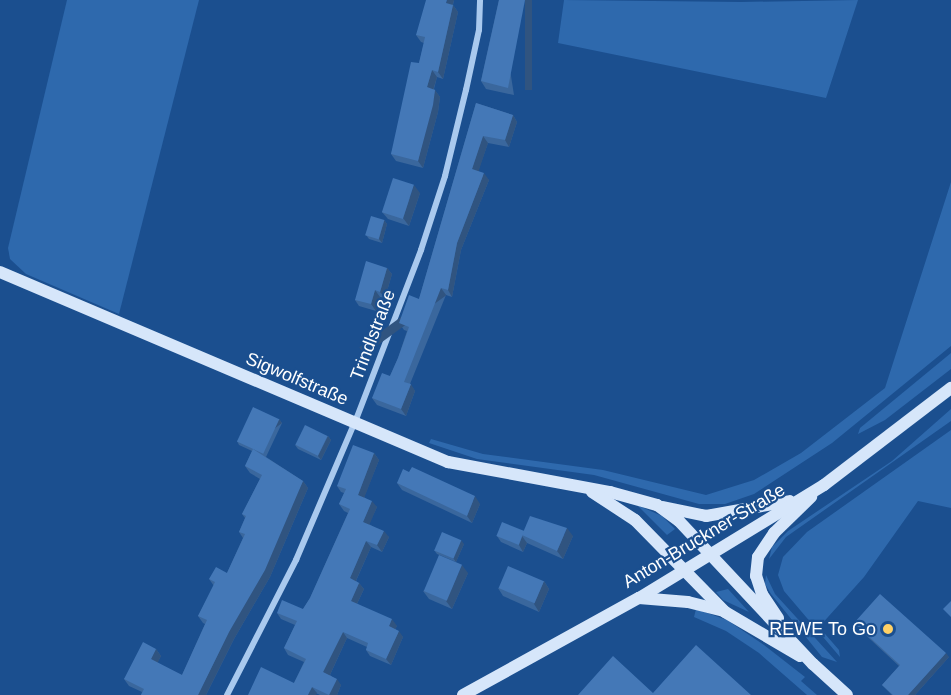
<!DOCTYPE html>
<meta charset="utf-8">
<style>
body{margin:0}
#map{position:relative;width:951px;height:695px;overflow:hidden;background:#1b4f8f;font-family:Helvetica,sans-serif}
div>[style]{position:absolute}
.green>*{inset:0;background:#2e69ad}
.street>*{height:6px;margin:-3px;padding:0 3px;transform-origin:3px;border-radius:3px;background:#a9c9ee}
.secondary>*{height:12px;margin:-6px;padding:0 6px;transform-origin:6px;border-radius:6px;background:#d6e6fa}
.wall>*{inset:0;background:#3a679d}
.shaded-wall>*{inset:0;background:#305480;transform-origin:0 0}
.building>*{inset:0;background:#4478b7;transform-origin:0 0}
.dots>*{width:16px;height:16px;translate:-50% -50%;box-sizing:border-box;border:3px solid #1b4f8f;border-radius:50%}
span{translate:-50% -50%;white-space:nowrap;text-align:center;line-height:1.15;-webkit-text-stroke:4.5px #1b4f8f;paint-order:stroke}
.street-label{font-size:18px;color:#fff}
.poi-label{font-size:18px;color:#fff}
.right{translate:-100% -50%;text-align:right}
</style>
<div id="map">
<div class="green">
<i style="clip-path:polygon(67px 0,199px 0,119px 314px,26px 274px,10px 259px,8px 248px)"></i>
<i style="clip-path:polygon(564px 0,741px 2px,858px 0,826px 98px,558px 43px)"></i>
<i style="clip-path:polygon(951px 182px,951px 346px,832px 443px,754px 494px,725px 504px,699px 504px,594px 475px,477px 459px,429px 443px,431px 439px,483px 454px,603px 470px,706px 495px,754px 480px,801px 453px,885px 388px)"></i>
<i style="clip-path:polygon(951px 353px,951px 369px,885px 420px,858px 434px,860px 428px)"></i>
<i style="clip-path:polygon(951px 409px,951px 421px,786px 537px,769px 559px,772px 547px,788px 531px,892px 461px)"></i>
<i style="clip-path:polygon(951px 430px,951px 508px,918px 501px,864px 577px,819px 627px,839px 650px,840px 657px,784px 591px,778px 575px,783px 557px,807px 532px)"></i>
<i style="clip-path:polygon(637px 505px,662px 516px,675px 529px,667px 535px)"></i>
<i style="clip-path:polygon(766px 575px,775px 594px,837px 662px,822px 657px,771px 594px,765px 584px)"></i>
<i style="clip-path:polygon(728px 589px,749px 612px,723px 600px,716px 592px)"></i>
<i style="clip-path:polygon(696px 609px,727px 620px,764px 645px,805px 677px,801px 681px,817px 695px,807px 695px,759px 653px,726px 631px,694px 617px)"></i>
</div>
<div class="street">
<i style="left:227px;top:695px;width:152px;rotate:-62.9deg"></i>
<i style="left:296px;top:560px;width:155px;rotate:-66.9deg"></i>
<i style="left:357px;top:417px;width:179px;rotate:-69deg"></i>
<i style="left:421px;top:250px;width:78px;rotate:-72deg"></i>
<i style="left:445px;top:176px;width:89px;rotate:-76.3deg"></i>
<i style="left:466px;top:90px;width:61px;rotate:-77.8deg"></i>
<i style="left:479px;top:30px;width:30px;rotate:-88deg"></i>
</div>
<div class="secondary">
<i style="left:0;top:272px;width:487px;rotate:23deg"></i>
<i style="left:448px;top:462px;width:165px;rotate:10.5deg"></i>
<i style="left:610px;top:492px;width:49px;rotate:15.5deg"></i>
<i style="left:657px;top:505px;width:27px;rotate:36deg"></i>
<i style="left:679px;top:521px;width:196px;rotate:46.9deg"></i>
<i style="left:813px;top:664px;width:46px;rotate:42.4deg"></i>
<i style="left:592px;top:492px;width:51px;rotate:33.1deg"></i>
<i style="left:635px;top:520px;width:129px;rotate:45.6deg"></i>
<i style="left:725px;top:612px;width:87px;rotate:30.4deg"></i>
<i style="left:663px;top:507px;width:44px;rotate:11.8deg"></i>
<i style="left:706px;top:516px;width:85px;rotate:-10.1deg"></i>
<i style="left:639px;top:598px;width:49px;rotate:4.7deg"></i>
<i style="left:688px;top:602px;width:36px;rotate:14deg"></i>
<i style="left:778px;top:618px;width:29px;rotate:-124deg"></i>
<i style="left:762px;top:594px;width:19px;rotate:-108deg"></i>
<i style="left:756px;top:576px;width:19px;rotate:-84deg"></i>
<i style="left:758px;top:557px;width:29px;rotate:-56deg"></i>
<i style="left:774px;top:533px;width:52px;rotate:-44.2deg"></i>
<i style="left:463px;top:695px;width:201px;rotate:-28.9deg"></i>
<i style="left:639px;top:598px;width:217px;rotate:-31.4deg"></i>
<i style="left:824px;top:485px;width:160px;rotate:-37.4deg"></i>
</div>
<div class="wall">
<i style="clip-path:polygon(454px 0,453px 5px,458px 12px,443px 79px,437px 77px,434px 89px,440px 97px,438px 112px,423px 168px,396px 161px,391px 154px,419px 63px,424px 43px,421px 42px,416px 35px)"></i>
<i style="clip-path:polygon(499px 0,514px 95px,486px 89px,481px 81px)"></i>
<i style="clip-path:polygon(476px 103px,513px 115px,517px 122px,509px 147px,488px 143px,478px 171px,489px 180px,461px 250px,452px 297px,446px 295px,410px 384px,415px 391px,406px 416px,377px 405px,372px 398px,390px 376px,398px 358px,407px 331px,404px 330px,399px 323px,419px 299px)"></i>
<i style="clip-path:polygon(420px 193px,409px 226px,388px 219px,382px 212px)"></i>
<i style="clip-path:polygon(384px 220px,387px 224px,382px 243px,369px 239px,366px 235px)"></i>
<i style="clip-path:polygon(387px 268px,392px 274px,385px 298px,380px 297px,376px 311px,359px 306px,355px 300px)"></i>
<i style="clip-path:polygon(279px 419px,282px 423px,266px 457px,303px 481px,308px 488px,270px 577px,234px 639px,206px 695px,141px 695px,142px 692px,129px 686px,124px 679px,156px 649px,161px 656px,157px 663px,182px 675px,205px 624px,203px 623px,198px 616px,214px 586px,209px 579px,227px 573px,243px 538px,239px 532px,245px 518px,242px 514px,260px 479px,250px 473px,245px 466px,252px 451px,239px 445px,237px 441px)"></i>
<i style="clip-path:polygon(328px 436px,331px 440px,321px 460px,298px 449px,295px 445px)"></i>
<i style="clip-path:polygon(374px 453px,379px 460px,364px 497px,377px 507px,369px 524px,389px 537px,382px 552px,371px 547px,356px 581px,359px 583px,364px 589px,357px 604px,397px 626px,395px 629px,403px 637px,391px 665px,370px 656px,366px 650px,367px 647px,347px 638px,330px 675px,341px 685px,337px 695px,320px 695px,294px 683px,304px 662px,288px 655px,284px 648px,295px 625px,281px 619px,277px 613px,303px 609px,310px 598px,348px 513px,344px 511px,339px 504px,344px 493px,341px 492px,337px 486px)"></i>
<i style="clip-path:polygon(409px 472px,480px 504px,472px 523px,402px 490px,397px 483px)"></i>
<i style="clip-path:polygon(524px 531px,573px 536px,563px 559px,527px 543px,523px 552px,501px 542px,497px 536px)"></i>
<i style="clip-path:polygon(464px 544px,456px 562px,437px 554px,434px 550px)"></i>
<i style="clip-path:polygon(468px 573px,452px 609px,429px 599px,423px 591px)"></i>
<i style="clip-path:polygon(544px 581px,549px 589px,539px 612px,503px 596px,498px 588px)"></i>
<i style="clip-path:polygon(854px 623px,949px 657px,915px 695px,892px 695px,882px 685px,899px 666px,857px 627px)"></i>
</div>
<div class="shaded-wall">
<i style="clip-path:polygon(447px 0,454px 0,451px 10px,446px 3px)"></i>
<i style="left:525px;top:0;width:7px;height:90px"></i>
<i style="clip-path:polygon(453px 5px,458px 12px,443px 79px,438px 72px)"></i>
<i style="clip-path:polygon(432px 70px,437px 77px,432px 94px,427px 87px)"></i>
<i style="clip-path:polygon(435px 90px,440px 97px,438px 112px,423px 168px,418px 161px)"></i>
<i style="clip-path:polygon(513px 115px,517px 122px,509px 147px,505px 140px)"></i>
<i style="clip-path:polygon(483px 136px,488px 143px,477px 176px,472px 169px)"></i>
<i style="clip-path:polygon(484px 173px,489px 180px,461px 250px,452px 297px,448px 290px,457px 243px)"></i>
<i style="clip-path:polygon(414px 185px,420px 193px,409px 226px,403px 218px)"></i>
<i style="clip-path:polygon(384px 220px,387px 224px,382px 243px,379px 239px)"></i>
<i style="clip-path:polygon(387px 268px,392px 274px,385px 298px,380px 292px)"></i>
<i style="left:441px;top:288px;width:9px;height:101px;rotate:54deg"></i>
<i style="clip-path:polygon(375px 290px,380px 297px,376px 311px,371px 304px)"></i>
<i style="clip-path:polygon(411px 384px,415px 391px,406px 416px,401px 409px)"></i>
<i style="left:279px;top:419px;width:5px;height:38px;rotate:53deg"></i>
<i style="clip-path:polygon(328px 436px,331px 440px,321px 460px,318px 456px)"></i>
<i style="clip-path:polygon(374px 453px,379px 460px,363px 501px,358px 495px)"></i>
<i style="clip-path:polygon(303px 481px,308px 488px,270px 577px,234px 639px,206px 695px,198px 695px)"></i>
<i style="clip-path:polygon(475px 496px,480px 504px,472px 523px,467px 516px)"></i>
<i style="clip-path:polygon(372px 501px,377px 507px,368px 528px,363px 522px)"></i>
<i style="clip-path:polygon(567px 528px,573px 536px,563px 559px,557px 551px)"></i>
<i style="clip-path:polygon(384px 531px,389px 537px,382px 552px,377px 545px)"></i>
<i style="clip-path:polygon(522px 536px,527px 543px,523px 552px,519px 545px)"></i>
<i style="clip-path:polygon(461px 540px,464px 544px,456px 562px,453px 558px)"></i>
<i style="clip-path:polygon(366px 541px,371px 547px,354px 585px,350px 578px)"></i>
<i style="clip-path:polygon(462px 565px,468px 573px,452px 609px,446px 601px)"></i>
<i style="clip-path:polygon(544px 581px,549px 589px,539px 612px,534px 604px)"></i>
<i style="clip-path:polygon(359px 583px,364px 589px,355px 608px,351px 601px)"></i>
<i style="clip-path:polygon(392px 619px,397px 626px,393px 633px,389px 626px)"></i>
<i style="clip-path:polygon(399px 631px,403px 637px,391px 665px,386px 659px)"></i>
<i style="clip-path:polygon(343px 632px,347px 638px,328px 679px,323px 672px)"></i>
<i style="clip-path:polygon(156px 649px,161px 656px,156px 666px,151px 659px)"></i>
<i style="clip-path:polygon(946px 653px,949px 657px,915px 695px,908px 695px)"></i>
<i style="clip-path:polygon(337px 679px,341px 685px,337px 695px,329px 695px)"></i>
<i style="clip-path:polygon(312px 687px,317px 693px,316px 695px,308px 695px)"></i>
</div>
<div class="building">
<i style="clip-path:polygon(426px 0,447px 0,446px 3px,453px 5px,438px 72px,432px 70px,427px 87px,435px 90px,433px 105px,418px 161px,391px 154px,411px 62px,419px 63px,425px 37px,416px 35px)"></i>
<i style="clip-path:polygon(499px 0,525px 0,508px 88px,481px 81px)"></i>
<i style="clip-path:polygon(476px 103px,513px 115px,505px 140px,483px 136px,472px 169px,484px 173px,457px 243px,448px 290px,441px 288px,404px 382px,411px 384px,401px 409px,372px 398px,382px 373px,390px 376px,398px 358px,409px 327px,399px 323px,409px 295px,419px 299px)"></i>
<i style="left:393px;top:178px;width:22px;height:36px;rotate:18deg"></i>
<i style="left:371px;top:216px;width:14px;height:20px;rotate:17deg"></i>
<i style="clip-path:polygon(366px 261px,387px 268px,380px 292px,375px 290px,371px 304px,355px 300px)"></i>
<i style="left:253px;top:407px;width:29px;height:38px;rotate:25deg"></i>
<i style="left:305px;top:425px;width:25px;height:22px;rotate:26deg"></i>
<i style="clip-path:polygon(353px 445px,374px 453px,358px 495px,372px 501px,363px 522px,384px 531px,377px 545px,366px 541px,350px 578px,359px 583px,351px 601px,392px 619px,389px 626px,399px 631px,386px 659px,366px 650px,368px 643px,343px 632px,323px 672px,337px 679px,329px 695px,312px 687px,308px 695px,248px 695px,261px 667px,294px 683px,306px 659px,284px 648px,297px 621px,277px 613px,282px 600px,303px 609px,310px 598px,350px 509px,339px 504px,346px 489px,337px 486px)"></i>
<i style="clip-path:polygon(253px 449px,303px 481px,265px 570px,229px 632px,198px 695px,141px 695px,144px 689px,124px 679px,143px 642px,156px 649px,151px 659px,182px 675px,207px 620px,198px 616px,215px 582px,209px 579px,216px 567px,227px 573px,245px 534px,239px 532px,246px 516px,242px 514px,262px 475px,245px 466px)"></i>
<i style="clip-path:polygon(412px 467px,475px 496px,467px 516px,397px 483px,403px 469px,409px 472px)"></i>
<i style="clip-path:polygon(530px 516px,567px 528px,557px 551px,522px 535px)"></i>
<i style="left:502px;top:522px;width:24px;height:15px;rotate:22deg"></i>
<i style="left:442px;top:532px;width:21px;height:20px;rotate:23deg"></i>
<i style="left:439px;top:555px;width:25px;height:39px;rotate:23deg"></i>
<i style="left:508px;top:566px;width:39px;height:24px;rotate:23deg"></i>
<i style="clip-path:polygon(880px 594px,946px 653px,908px 695px,893px 695px,882px 685px,900px 665px,854px 623px)"></i>
<i style="clip-path:polygon(951px 601px,951px 617px,943px 609px)"></i>
<i style="clip-path:polygon(696px 645px,751px 695px,578px 695px,613px 656px,653px 693px)"></i>
</div>
<div class="dots">
<i style="left:888px;top:629px;background:#ffd166"></i>
</div>
<div class="street-label">
<span style="left:373px;top:335px;rotate:-69deg">Trindlstraße</span>
<span style="left:297px;top:379px;rotate:23deg">Sigwolfstraße</span>
<span style="left:704px;top:536px;rotate:-31deg">Anton-Bruckner-Straße</span>
</div>
<div class="poi-label">
<span class="right" style="left:876px;top:629px">REWE To Go</span>
</div>
</div>
